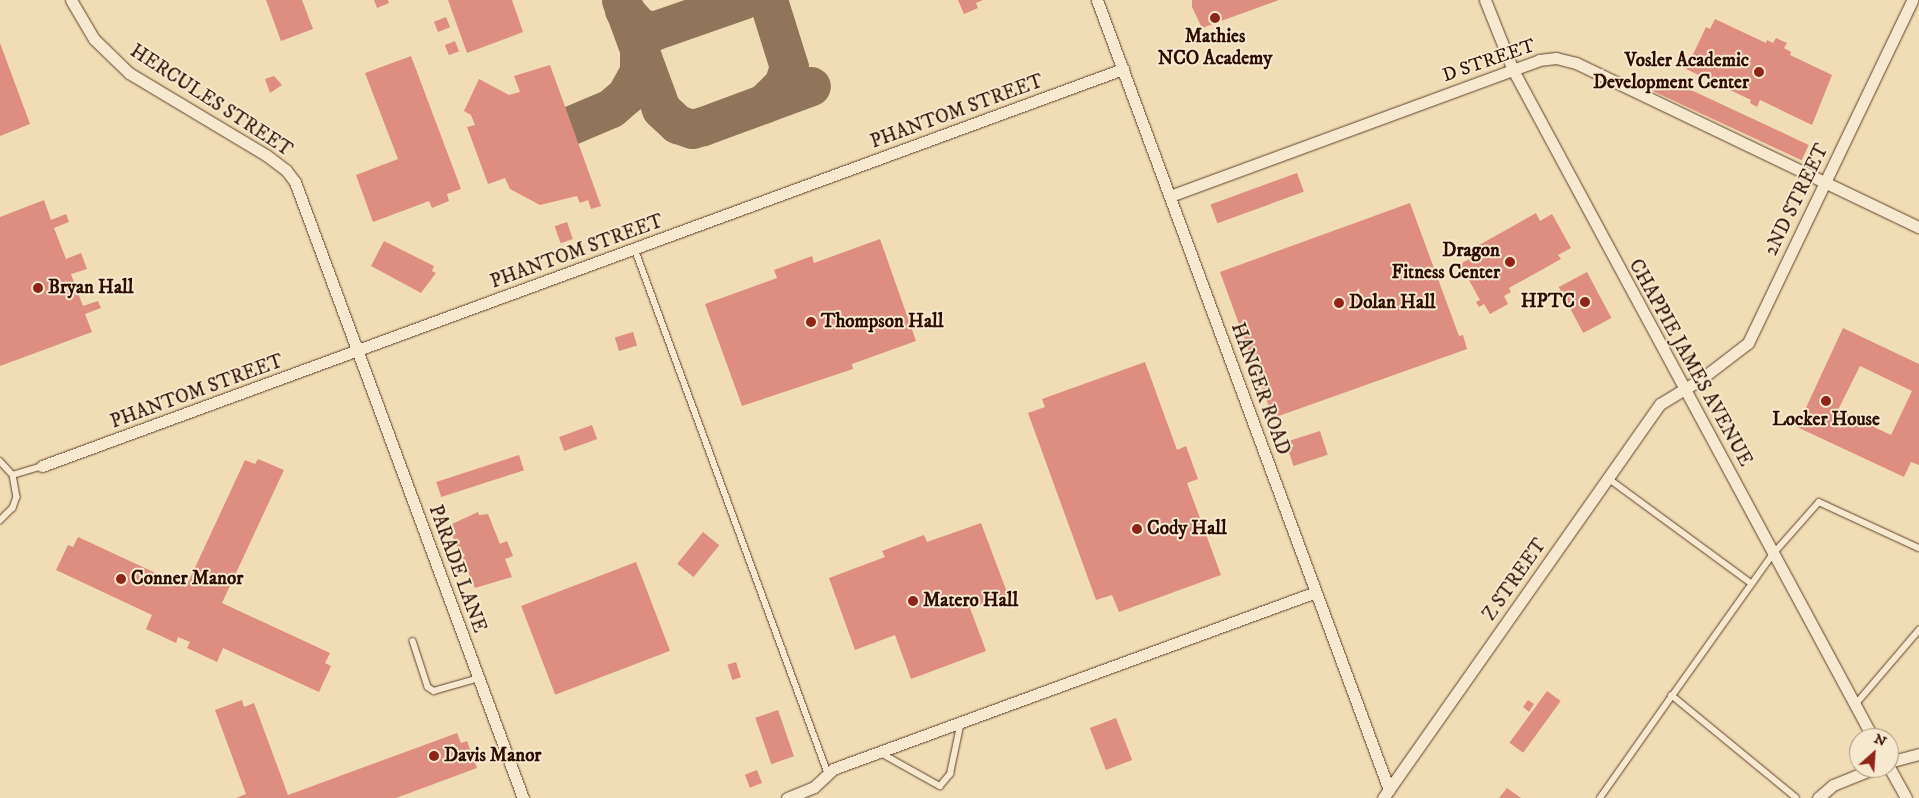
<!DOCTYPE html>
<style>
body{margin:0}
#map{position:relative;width:1919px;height:798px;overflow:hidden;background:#f1ddb5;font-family:"IM FELL DW Pica",serif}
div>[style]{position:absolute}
.taxiway>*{height:39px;margin:-19.5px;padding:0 19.5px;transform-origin:19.5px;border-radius:19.5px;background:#90755a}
.building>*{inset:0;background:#dd8e80;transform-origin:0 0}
.roads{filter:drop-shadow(0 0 1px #5f412d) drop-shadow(0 0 1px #5f412d)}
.service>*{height:5.5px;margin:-2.75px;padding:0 2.75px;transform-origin:2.75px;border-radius:2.75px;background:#f6e9cf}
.minor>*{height:11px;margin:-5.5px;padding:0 5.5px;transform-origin:5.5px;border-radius:5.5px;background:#f6e9cf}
.dots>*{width:14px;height:14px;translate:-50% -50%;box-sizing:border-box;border:2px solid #f6e9cf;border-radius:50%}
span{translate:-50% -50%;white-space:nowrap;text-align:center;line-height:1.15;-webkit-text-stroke:4px #f6e9cf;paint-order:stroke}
.poi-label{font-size:19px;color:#2e0d00;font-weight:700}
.right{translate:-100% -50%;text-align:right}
.left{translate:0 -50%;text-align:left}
.street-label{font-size:19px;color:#2e0d00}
.north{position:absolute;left:1849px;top:728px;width:50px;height:50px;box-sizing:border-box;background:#f6e9cf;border:1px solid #a6917c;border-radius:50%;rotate:26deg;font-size:14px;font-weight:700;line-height:20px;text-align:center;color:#2e0d00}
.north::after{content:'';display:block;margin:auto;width:18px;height:22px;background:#8f2418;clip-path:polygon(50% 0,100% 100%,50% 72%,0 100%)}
</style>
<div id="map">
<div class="taxiway">
<i style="left:621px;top:0;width:116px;rotate:69.8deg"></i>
<i style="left:661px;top:109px;width:22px;rotate:43deg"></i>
<i style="left:677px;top:124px;width:16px;rotate:18deg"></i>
<i style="left:692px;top:129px;width:11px;rotate:-15deg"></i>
<i style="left:703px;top:126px;width:115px;rotate:-20.3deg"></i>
<i style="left:624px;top:10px;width:23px;rotate:49deg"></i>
<i style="left:639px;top:27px;width:15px;rotate:16deg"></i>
<i style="left:653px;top:31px;width:94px;rotate:-19.2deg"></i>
<i style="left:763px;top:104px;width:28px;rotate:-44deg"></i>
<i style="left:783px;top:85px;width:19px;rotate:-72deg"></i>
<i style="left:789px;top:67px;width:70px;rotate:-107.4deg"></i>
<i style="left:571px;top:125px;width:43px;rotate:-23deg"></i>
<i style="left:611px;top:108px;width:20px;rotate:-41deg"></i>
<i style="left:626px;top:95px;width:26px;rotate:-61deg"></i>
<i style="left:639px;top:72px;width:22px;rotate:-90deg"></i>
</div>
<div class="building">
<i style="clip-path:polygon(266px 0,302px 0,313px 29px,281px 41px)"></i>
<i style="clip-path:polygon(374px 0,388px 0,389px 3px,377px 8px)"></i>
<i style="clip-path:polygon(448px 0,512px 0,523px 32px,467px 53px)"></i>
<i style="clip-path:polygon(958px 0,983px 0,976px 3px,978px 8px,964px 14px)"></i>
<i style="clip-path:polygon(1192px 0,1279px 0,1202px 28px,1192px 7px)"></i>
<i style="left:446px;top:17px;width:11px;height:13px;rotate:68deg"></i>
<i style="clip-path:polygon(1715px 19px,1766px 43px,1767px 40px,1773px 43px,1776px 38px,1787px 43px,1784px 48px,1791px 52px,1790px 55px,1832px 75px,1812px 125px,1760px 100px,1757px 107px,1750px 103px,1751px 100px,1686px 69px,1706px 27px,1710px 29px)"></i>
<i style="left:455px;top:41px;width:11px;height:11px;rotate:68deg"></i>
<i style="clip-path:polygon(0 43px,30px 124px,0 136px)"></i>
<i style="clip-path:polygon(411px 56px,461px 189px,447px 194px,449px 201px,432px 208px,429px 201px,373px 222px,356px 175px,398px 159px,365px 73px)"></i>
<i style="clip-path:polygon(550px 65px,601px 206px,591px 209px,588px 200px,580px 203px,577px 196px,540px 205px,510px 189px,505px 178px,488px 184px,467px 127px,475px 125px,471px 115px,464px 111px,479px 79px,509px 95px,520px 92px,514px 76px)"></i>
<i style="clip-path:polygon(274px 76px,282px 85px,270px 93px,265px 79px)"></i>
<i style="left:1661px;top:76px;width:163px;height:17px;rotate:25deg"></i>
<i style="left:1297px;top:173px;width:20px;height:92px;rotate:70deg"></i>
<i style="clip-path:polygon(44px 200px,51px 220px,66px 214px,69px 222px,54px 228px,66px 259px,81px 253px,87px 269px,71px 274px,83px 306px,98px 301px,101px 308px,85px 314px,92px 332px,0 366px,0 217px)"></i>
<i style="clip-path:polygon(1410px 203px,1459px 336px,1463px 335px,1467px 349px,1273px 418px,1220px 272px)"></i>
<i style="clip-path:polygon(1536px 213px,1540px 221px,1552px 214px,1571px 248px,1558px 255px,1561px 259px,1509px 288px,1511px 292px,1504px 296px,1508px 304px,1490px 314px,1484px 304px,1479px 307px,1476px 302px,1480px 300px,1460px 264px,1475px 256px,1472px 249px)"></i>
<i style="left:567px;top:222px;width:18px;height:13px;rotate:71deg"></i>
<i style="clip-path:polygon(880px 239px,916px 341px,852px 364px,853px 369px,742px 406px,705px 304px,777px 278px,774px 270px,812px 256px,814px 263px)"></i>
<i style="clip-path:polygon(384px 241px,434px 266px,432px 271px,436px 273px,421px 293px,371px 266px)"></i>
<i style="left:1587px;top:272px;width:52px;height:32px;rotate:62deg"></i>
<i style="clip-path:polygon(evenodd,1843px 328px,1919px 364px,1919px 465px,1911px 462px,1904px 477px,1797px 427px,1843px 328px,1860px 366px,1912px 391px,1891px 435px,1838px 410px,1860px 366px)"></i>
<i style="left:633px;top:332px;width:14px;height:19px;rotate:73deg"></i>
<i style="clip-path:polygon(1145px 362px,1177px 450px,1186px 446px,1198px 479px,1187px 483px,1221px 575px,1119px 612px,1112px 595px,1096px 600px,1028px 413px,1045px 407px,1042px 399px)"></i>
<i style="left:592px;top:425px;width:15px;height:35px;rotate:70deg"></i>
<i style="left:1320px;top:431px;width:25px;height:36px;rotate:72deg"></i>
<i style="left:519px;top:455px;width:16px;height:87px;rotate:72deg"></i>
<i style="clip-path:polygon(258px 459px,284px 470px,222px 603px,330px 653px,325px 663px,331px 666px,319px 692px,223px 648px,217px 662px,187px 648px,190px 642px,178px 637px,176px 643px,146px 629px,152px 615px,56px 570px,68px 545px,73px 547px,78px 537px,186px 587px,245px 460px,255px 464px)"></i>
<i style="clip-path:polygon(478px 512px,479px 515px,488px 514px,500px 544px,507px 541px,513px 556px,505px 559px,512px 577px,475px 588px,452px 535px,456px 534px,452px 524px)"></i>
<i style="clip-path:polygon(981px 523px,1008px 595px,970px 608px,986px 651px,911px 679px,895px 635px,855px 650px,829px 578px,885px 557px,882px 551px,924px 535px,927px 542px)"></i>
<i style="left:703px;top:532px;width:21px;height:41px;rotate:39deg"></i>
<i style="left:636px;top:562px;width:95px;height:123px;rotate:69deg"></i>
<i style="left:736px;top:662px;width:16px;height:9px;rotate:72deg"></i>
<i style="left:1547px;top:691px;width:17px;height:64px;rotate:36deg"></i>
<i style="clip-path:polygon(242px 700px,244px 707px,254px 703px,288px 795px,457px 733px,461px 743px,467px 741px,477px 768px,396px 798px,236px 798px,246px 794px,215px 710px)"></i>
<i style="clip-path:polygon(1528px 700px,1534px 704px,1529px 712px,1523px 707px)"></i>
<i style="left:778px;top:710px;width:49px;height:24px;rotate:71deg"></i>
<i style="left:1116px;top:718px;width:45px;height:28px;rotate:69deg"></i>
<i style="left:757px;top:770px;width:14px;height:13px;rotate:69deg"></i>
<i style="clip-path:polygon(1507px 788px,1521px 798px,1499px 798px)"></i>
</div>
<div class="roads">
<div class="service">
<i style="left:635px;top:249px;width:558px;rotate:69.78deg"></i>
<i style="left:0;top:461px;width:19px;rotate:47deg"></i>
<i style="left:13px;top:475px;width:22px;rotate:80deg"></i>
<i style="left:17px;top:497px;width:12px;rotate:110deg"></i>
<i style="left:13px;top:508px;width:18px;rotate:135deg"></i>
<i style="left:13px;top:475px;width:30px;rotate:-17deg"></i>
<i style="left:1608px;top:478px;width:177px;rotate:36.3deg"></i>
<i style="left:413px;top:641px;width:48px;rotate:71.9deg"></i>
<i style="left:428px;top:687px;width:7px;rotate:34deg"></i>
<i style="left:434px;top:691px;width:47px;rotate:-16.1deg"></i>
<i style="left:1855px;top:705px;width:99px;rotate:-49.5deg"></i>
<i style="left:879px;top:752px;width:70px;rotate:29.1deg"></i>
<i style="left:940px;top:786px;width:16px;rotate:-50deg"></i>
<i style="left:950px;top:774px;width:53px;rotate:-78.1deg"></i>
<i style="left:1600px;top:798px;width:125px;rotate:-54.8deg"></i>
<i style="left:1796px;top:798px;width:161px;rotate:-140.6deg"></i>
<i style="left:1672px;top:696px;width:174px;rotate:-54.6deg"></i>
<i style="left:1773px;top:554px;width:69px;rotate:-48.5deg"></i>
<i style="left:1819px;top:502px;width:110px;rotate:24.7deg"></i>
</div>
<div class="minor">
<i style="left:71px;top:0;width:45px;rotate:59.5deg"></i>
<i style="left:94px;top:39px;width:49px;rotate:44.2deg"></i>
<i style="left:129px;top:73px;width:160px;rotate:30.9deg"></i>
<i style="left:266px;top:155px;width:25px;rotate:37deg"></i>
<i style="left:286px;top:170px;width:15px;rotate:53deg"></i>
<i style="left:295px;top:182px;width:657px;rotate:69.69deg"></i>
<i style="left:1097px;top:0;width:842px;rotate:69.71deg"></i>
<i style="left:1485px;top:0;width:75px;rotate:68.2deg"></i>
<i style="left:1513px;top:70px;width:759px;rotate:61.68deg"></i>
<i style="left:1170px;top:196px;width:393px;rotate:-20.2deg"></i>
<i style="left:1539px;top:60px;width:17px;rotate:-7deg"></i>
<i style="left:1556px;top:58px;width:21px;rotate:14deg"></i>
<i style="left:1576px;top:63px;width:380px;rotate:25.6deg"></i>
<i style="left:42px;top:466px;width:1152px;rotate:-20.17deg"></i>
<i style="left:1889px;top:762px;width:31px;rotate:-15deg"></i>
<i style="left:1889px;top:767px;width:35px;rotate:61deg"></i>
<i style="left:787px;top:798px;width:29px;rotate:-22deg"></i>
<i style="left:814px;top:787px;width:26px;rotate:-43deg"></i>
<i style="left:833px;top:769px;width:514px;rotate:-20.13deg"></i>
<i style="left:1383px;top:798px;width:482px;rotate:-54.9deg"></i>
<i style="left:1660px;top:404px;width:48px;rotate:-31.4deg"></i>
<i style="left:1701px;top:379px;width:59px;rotate:-37.5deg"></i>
<i style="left:1748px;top:343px;width:380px;rotate:-64.4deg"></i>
<i style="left:1818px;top:798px;width:20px;rotate:-41deg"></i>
<i style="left:1833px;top:785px;width:45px;rotate:-22deg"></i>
</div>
</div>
<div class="dots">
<i style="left:1215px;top:18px;background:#8f2418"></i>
<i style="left:1759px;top:72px;background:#8f2418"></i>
<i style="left:1510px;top:262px;background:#8f2418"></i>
<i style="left:38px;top:288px;background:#8f2418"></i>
<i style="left:1585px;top:302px;background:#8f2418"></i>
<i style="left:1339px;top:303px;background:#8f2418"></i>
<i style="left:811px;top:322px;background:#8f2418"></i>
<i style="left:1826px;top:401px;background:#8f2418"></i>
<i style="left:1137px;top:529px;background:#8f2418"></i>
<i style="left:121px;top:579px;background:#8f2418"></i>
<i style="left:913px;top:601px;background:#8f2418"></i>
<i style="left:434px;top:756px;background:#8f2418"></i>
</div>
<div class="poi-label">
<span style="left:1215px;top:48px">Mathies<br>NCO Academy</span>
<span class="right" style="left:1749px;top:72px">Vosler Academic<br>Development Center</span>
<span class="right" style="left:1500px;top:262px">Dragon<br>Fitness Center</span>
<span class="left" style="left:48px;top:288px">Bryan Hall</span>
<span class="right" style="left:1575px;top:302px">HPTC</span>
<span class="left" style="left:1349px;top:303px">Dolan Hall</span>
<span class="left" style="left:821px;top:322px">Thompson Hall</span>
<span style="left:1826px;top:420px">Locker House</span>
<span class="left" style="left:1147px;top:529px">Cody Hall</span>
<span class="left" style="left:131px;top:579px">Conner Manor</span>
<span class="left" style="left:923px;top:601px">Matero Hall</span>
<span class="left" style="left:444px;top:756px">Davis Manor</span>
</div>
<div class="street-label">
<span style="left:1489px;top:61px;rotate:-19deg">D STREET</span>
<span style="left:211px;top:101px;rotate:33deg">HERCULES STREET</span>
<span style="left:957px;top:112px;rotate:-20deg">PHANTOM STREET</span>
<span style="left:1797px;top:200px;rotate:-64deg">2ND STREET</span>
<span style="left:577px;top:252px;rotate:-20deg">PHANTOM STREET</span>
<span style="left:1690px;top:363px;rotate:61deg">CHAPPIE JAMES AVENUE</span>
<span style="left:1260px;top:389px;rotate:70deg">HANGER ROAD</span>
<span style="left:197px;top:392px;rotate:-20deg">PHANTOM STREET</span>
<span style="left:457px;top:569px;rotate:70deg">PARADE LANE</span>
<span style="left:1515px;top:580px;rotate:-55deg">Z STREET</span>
</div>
<div class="north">N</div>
</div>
